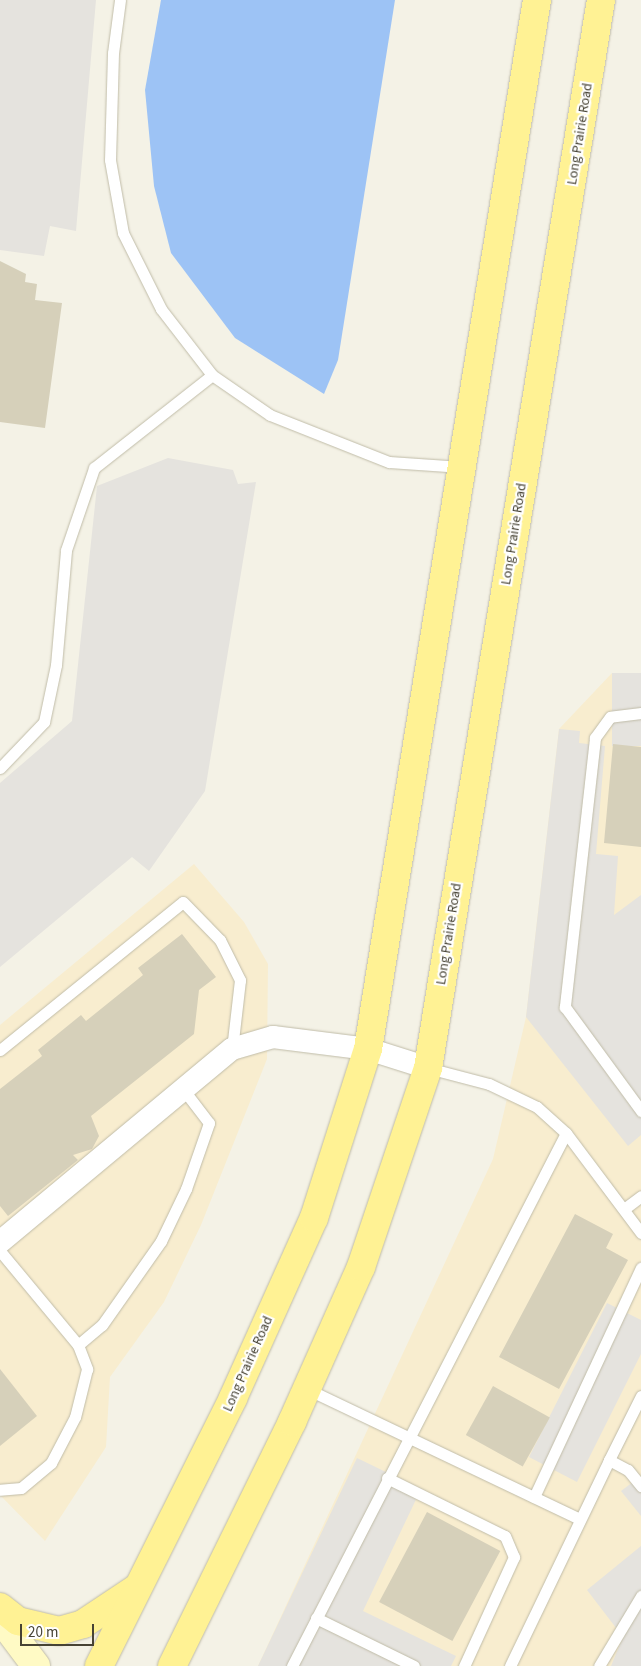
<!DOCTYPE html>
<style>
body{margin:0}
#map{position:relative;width:641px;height:1666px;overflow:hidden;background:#f4f2e6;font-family:"Source Sans 3",sans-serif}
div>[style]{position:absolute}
.commercial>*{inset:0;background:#f8edcf}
.parking>*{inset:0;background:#e5e3de;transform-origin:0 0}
.water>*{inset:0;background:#9dc3f5}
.building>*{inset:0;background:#d6d0ba;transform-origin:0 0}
.roads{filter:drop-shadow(0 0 1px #c0bca8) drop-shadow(0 0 1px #c0bca8)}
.lane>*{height:11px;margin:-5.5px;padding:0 5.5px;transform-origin:5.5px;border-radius:5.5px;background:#fff}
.street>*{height:22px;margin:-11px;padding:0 11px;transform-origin:11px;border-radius:11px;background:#fff}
.secondary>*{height:28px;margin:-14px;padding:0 14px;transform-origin:14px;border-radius:14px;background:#fffac5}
.primary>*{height:28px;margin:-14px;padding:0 14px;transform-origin:14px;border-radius:14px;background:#fff294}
span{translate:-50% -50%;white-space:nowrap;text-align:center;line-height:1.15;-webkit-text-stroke:4.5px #fff;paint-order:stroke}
.street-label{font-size:14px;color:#474334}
.scale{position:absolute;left:20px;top:1624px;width:74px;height:22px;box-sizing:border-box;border:2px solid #474334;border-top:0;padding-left:6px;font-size:15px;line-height:18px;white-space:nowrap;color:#474334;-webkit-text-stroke:4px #fff;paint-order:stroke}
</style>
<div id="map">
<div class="commercial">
<i style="clip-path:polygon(612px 673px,641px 673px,641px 1666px,258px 1666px,493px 1159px,526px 1017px,559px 729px)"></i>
<i style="clip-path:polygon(194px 864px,244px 922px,268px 964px,267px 1059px,201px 1225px,164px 1302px,110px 1377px,106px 1447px,45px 1541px,0 1495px,0 1025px)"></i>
</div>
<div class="parking">
<i style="clip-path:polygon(0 0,96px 0,76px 231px,50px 226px,44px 256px,0 250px)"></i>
<i style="clip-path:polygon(168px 458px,233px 470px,238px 484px,256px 482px,205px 791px,149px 871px,132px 857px,0 967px,0 783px,72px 721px,97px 486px)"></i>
<i style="left:612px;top:673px;width:29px;height:73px"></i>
<i style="clip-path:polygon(559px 729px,580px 731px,579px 743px,605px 746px,596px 854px,618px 856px,614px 915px,641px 895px,641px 1135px,628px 1146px,526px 1017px)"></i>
<i style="clip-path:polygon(607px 1303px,641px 1320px,641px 1354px,577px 1482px,529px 1457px)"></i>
<i style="clip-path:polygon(357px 1458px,421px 1489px,363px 1611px,456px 1656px,451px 1666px,258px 1666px)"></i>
<i style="clip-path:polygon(641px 1476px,641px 1516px,621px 1491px)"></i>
<i style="clip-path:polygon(641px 1546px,641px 1666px,611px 1666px,623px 1637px,587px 1590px)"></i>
</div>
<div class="water">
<i style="clip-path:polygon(161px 0,395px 0,338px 360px,324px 394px,235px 338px,171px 253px,154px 186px,145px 90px)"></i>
</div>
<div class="building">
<i style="clip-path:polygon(0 261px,26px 274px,25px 282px,37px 284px,35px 300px,62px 303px,45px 428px,0 422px)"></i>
<i style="clip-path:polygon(613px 744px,641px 747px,641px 847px,604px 843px)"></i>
<i style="clip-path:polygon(182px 934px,216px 977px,199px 990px,194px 1034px,91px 1116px,99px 1136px,92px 1149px,73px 1155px,78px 1160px,8px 1216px,0 1206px,0 1089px,42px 1056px,38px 1050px,81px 1015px,86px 1021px,143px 975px,138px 968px)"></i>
<i style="clip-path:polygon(575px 1214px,613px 1234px,606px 1248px,628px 1260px,559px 1389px,499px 1357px)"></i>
<i style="clip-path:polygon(0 1369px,37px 1416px,0 1446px)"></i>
<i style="left:493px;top:1386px;width:65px;height:56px;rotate:29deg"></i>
<i style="left:427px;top:1512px;width:83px;height:102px;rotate:28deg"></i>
</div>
<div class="roads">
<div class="lane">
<i style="left:120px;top:0;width:53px;rotate:97.5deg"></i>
<i style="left:113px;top:53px;width:107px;rotate:91.6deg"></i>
<i style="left:110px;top:160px;width:74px;rotate:79.9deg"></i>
<i style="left:123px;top:233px;width:85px;rotate:63.4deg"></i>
<i style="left:161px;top:309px;width:83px;rotate:52.3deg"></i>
<i style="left:212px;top:375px;width:70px;rotate:34.6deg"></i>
<i style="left:270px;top:415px;width:128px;rotate:21.6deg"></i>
<i style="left:389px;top:462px;width:73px;rotate:3.9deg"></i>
<i style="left:641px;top:713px;width:31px;rotate:173deg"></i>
<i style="left:610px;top:717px;width:26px;rotate:126deg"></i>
<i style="left:595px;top:738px;width:271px;rotate:96.4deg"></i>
<i style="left:565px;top:1007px;width:129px;rotate:53.8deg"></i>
<i style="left:0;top:768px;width:64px;rotate:-46.3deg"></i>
<i style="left:44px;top:722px;width:58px;rotate:-78.1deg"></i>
<i style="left:56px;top:665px;width:115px;rotate:-85deg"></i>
<i style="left:66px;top:550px;width:87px;rotate:-71.1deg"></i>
<i style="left:94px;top:468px;width:150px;rotate:-38.2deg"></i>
<i style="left:0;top:1050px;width:235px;rotate:-39deg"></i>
<i style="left:183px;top:902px;width:53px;rotate:45.8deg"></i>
<i style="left:220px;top:940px;width:45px;rotate:63.4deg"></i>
<i style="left:240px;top:980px;width:69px;rotate:96.6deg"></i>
<i style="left:428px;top:1068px;width:63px;rotate:14.7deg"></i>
<i style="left:489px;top:1084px;width:53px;rotate:25.6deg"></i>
<i style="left:537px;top:1107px;width:39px;rotate:42deg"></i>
<i style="left:566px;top:1133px;width:125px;rotate:53.1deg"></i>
<i style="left:624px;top:1209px;width:21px;rotate:-37deg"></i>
<i style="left:0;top:1251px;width:122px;rotate:50.3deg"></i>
<i style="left:78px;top:1345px;width:26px;rotate:69deg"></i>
<i style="left:87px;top:1369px;width:49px;rotate:104deg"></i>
<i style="left:75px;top:1417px;width:52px;rotate:117.6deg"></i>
<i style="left:51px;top:1463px;width:39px;rotate:140deg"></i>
<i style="left:21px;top:1488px;width:21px;rotate:175deg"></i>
<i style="left:78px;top:1345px;width:31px;rotate:-40deg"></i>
<i style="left:102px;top:1325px;width:103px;rotate:-54.9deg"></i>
<i style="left:161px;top:1241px;width:58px;rotate:-64.3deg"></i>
<i style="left:186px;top:1189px;width:70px;rotate:-70.8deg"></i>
<i style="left:209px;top:1123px;width:43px;rotate:-127.4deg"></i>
<i style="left:307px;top:1389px;width:301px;rotate:25.5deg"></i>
<i style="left:641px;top:1396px;width:72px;rotate:116.6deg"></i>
<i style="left:609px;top:1460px;width:21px;rotate:28deg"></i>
<i style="left:628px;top:1470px;width:21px;rotate:51deg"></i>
<i style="left:387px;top:1478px;width:131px;rotate:26.2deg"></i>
<i style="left:505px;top:1536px;width:23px;rotate:67deg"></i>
<i style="left:514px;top:1557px;width:120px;rotate:114.6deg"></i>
<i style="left:534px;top:1497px;width:253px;rotate:-65deg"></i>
<i style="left:316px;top:1618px;width:109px;rotate:26.1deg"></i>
<i style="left:292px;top:1666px;width:599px;rotate:-62.79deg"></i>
<i style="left:510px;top:1666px;width:229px;rotate:-64.3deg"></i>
<i style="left:599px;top:1666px;width:82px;rotate:-59deg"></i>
</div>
<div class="street">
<i style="left:0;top:1242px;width:302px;rotate:-39.8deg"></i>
<i style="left:232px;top:1049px;width:43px;rotate:-16.3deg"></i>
<i style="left:273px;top:1037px;width:96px;rotate:7.2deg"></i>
<i style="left:368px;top:1049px;width:63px;rotate:17.6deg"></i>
</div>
<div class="secondary">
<i style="left:0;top:1618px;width:60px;rotate:53.1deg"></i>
</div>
<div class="primary">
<i style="left:0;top:1607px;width:23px;rotate:38deg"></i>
<i style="left:18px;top:1621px;width:42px;rotate:13.7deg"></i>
<i style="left:59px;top:1631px;width:25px;rotate:-16deg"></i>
<i style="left:83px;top:1624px;width:65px;rotate:-33.7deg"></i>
<i style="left:99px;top:1666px;width:300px;rotate:-63.4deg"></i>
<i style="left:233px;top:1398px;width:197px;rotate:-65.8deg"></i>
<i style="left:314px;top:1218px;width:177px;rotate:-72.3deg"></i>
<i style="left:368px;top:1049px;width:1063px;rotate:-80.85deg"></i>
<i style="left:172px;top:1666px;width:272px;rotate:-63.8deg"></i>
<i style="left:292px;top:1422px;width:170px;rotate:-66deg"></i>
<i style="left:361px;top:1267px;width:210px;rotate:-71.4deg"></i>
<i style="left:428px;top:1068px;width:1082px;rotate:-80.8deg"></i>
</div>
</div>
<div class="street-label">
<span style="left:580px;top:134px;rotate:-81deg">Long Prairie Road</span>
<span style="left:514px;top:534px;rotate:-81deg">Long Prairie Road</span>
<span style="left:449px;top:934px;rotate:-81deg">Long Prairie Road</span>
<span style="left:248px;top:1364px;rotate:-66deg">Long Prairie Road</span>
</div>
<div class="scale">20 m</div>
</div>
